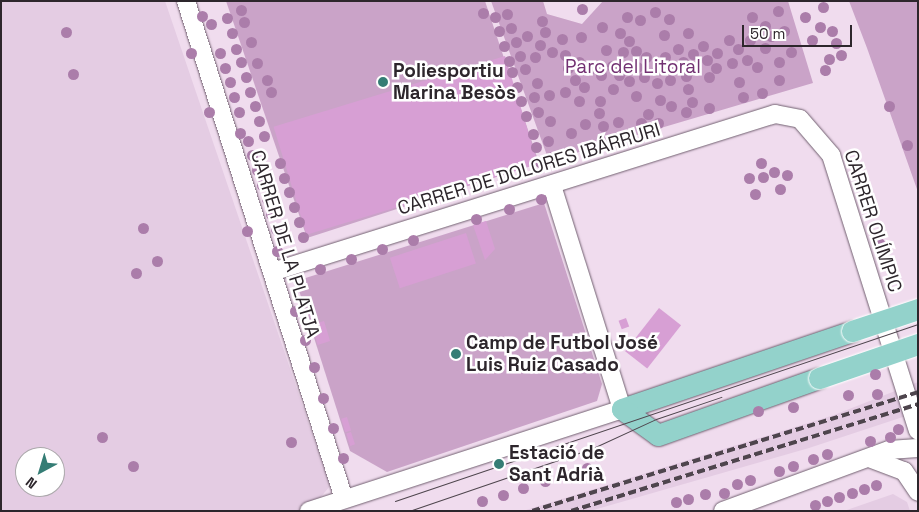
<!DOCTYPE html>
<meta charset="utf-8">
<style>
body{margin:0}
#map{position:relative;width:919px;height:512px;overflow:hidden;background:#f0dcee;font-family:"Space Grotesk",sans-serif}
div>[style]{position:absolute}
.built>*{inset:0;background:#e4cce3}
.green>*{inset:0;background:#caa3c8}
.building>*{inset:0;background:#d79fd4;transform-origin:0 0}
.roads{filter:drop-shadow(0 0 1px #716070) drop-shadow(0 0 1px #716070)}
.minor>*{height:18px;margin:-9px;padding:0 9px;transform-origin:9px;border-radius:9px;background:#fff}
.major>*{height:21px;margin:-10.5px;padding:0 10.5px;transform-origin:10.5px;border-radius:10.5px;background:#93d2cb}
.tram>*{height:1px;margin:-0.5px;padding:0 0.5px;transform-origin:0.5px;border-radius:0.5px;background:#4e454d}
.rail>*{height:4px;margin-top:-2px;transform-origin:0;background:repeating-linear-gradient(90deg,#4e454d 0 8px,transparent 0 12px)}
.bridges{filter:drop-shadow(0 0 1px #fff) drop-shadow(0 0 1px #fff)}
.major-bridge>*{height:21px;margin:-10.5px;padding:0 10.5px;transform-origin:10.5px;border-radius:10.5px;background:#93d2cb}
.trees>*{width:11px;height:11px;margin:-5.5px;border-radius:50%;background:#ab7daa}
.dots>*{width:14px;height:14px;translate:-50% -50%;box-sizing:border-box;border:2px solid #fff;border-radius:50%}
span{translate:-50% -50%;white-space:nowrap;text-align:center;line-height:1.15;-webkit-text-stroke:5px #fff;paint-order:stroke}
.park-label{font-size:19px;color:#723072}
.poi-label{font-size:19px;color:#2d262c;font-weight:700}
.left{translate:0 -50%;text-align:left}
.street-label{font-size:19px;color:#2d262c}
.frame{position:absolute;inset:0;border:2px solid #2d262c;pointer-events:none}
.north{position:absolute;left:15px;top:447px;width:50px;height:50px;box-sizing:border-box;background:#fff;border:1px solid #aba8ab;border-radius:50%;rotate:219deg;font-size:14px;font-weight:700;line-height:20px;text-align:center;color:#2d262c}
.north::after{content:'';display:block;margin:auto;width:18px;height:22px;background:#357d75;clip-path:polygon(50% 0,100% 100%,50% 72%,0 100%)}
.scale{position:absolute;left:742px;top:25px;width:110px;height:22px;box-sizing:border-box;border:2px solid #2d262c;border-top:0;padding-left:6px;font-size:15px;line-height:18px;white-space:nowrap;color:#2d262c;-webkit-text-stroke:4px #fff;paint-order:stroke}
</style>
<div id="map">
<div class="built">
<i style="clip-path:polygon(evenodd,1px 1px,165px 1px,330px 486px,309px 511px,1px 511px,1px 1px,25px 457px,55px 457px,55px 487px,25px 487px,25px 457px)"></i>
<i style="clip-path:polygon(918px 382px,918px 412px,809px 448px,590px 511px,523px 511px,834px 415px)"></i>
<i style="clip-path:polygon(893px 494px,907px 502px,910px 511px,844px 511px)"></i>
</div>
<div class="green">
<i style="clip-path:polygon(226px 1px,485px 1px,539px 163px,307px 238px)"></i>
<i style="clip-path:polygon(491px 1px,543px 1px,547px 14px,582px 24px,603px 1px,788px 1px,813px 83px,549px 161px)"></i>
<i style="clip-path:polygon(849px 1px,918px 1px,918px 192px,867px 48px)"></i>
<i style="clip-path:polygon(544px 203px,602px 384px,597px 401px,387px 472px,350px 451px,296px 281px)"></i>
</div>
<div class="building">
<i style="left:505px;top:56px;width:113px;height:242px;rotate:73deg"></i>
<i style="clip-path:polygon(486px 221px,495px 249px,485px 260px,473px 225px)"></i>
<i style="left:466px;top:233px;width:32px;height:80px;rotate:72deg"></i>
<i style="left:659px;top:308px;width:28px;height:55px;rotate:38deg"></i>
<i style="left:626px;top:318px;width:9px;height:8px;rotate:69deg"></i>
<i style="left:324px;top:321px;width:21px;height:13px;rotate:73deg"></i>
<i style="left:347px;top:417px;width:14px;height:6px;rotate:73deg"></i>
<i style="left:351px;top:432px;width:13px;height:5px;rotate:72deg"></i>
</div>
<div class="roads">
<div class="minor">
<i style="left:186px;top:1px;width:522px;rotate:72.4deg"></i>
<i style="left:272px;top:272px;width:527px;rotate:-17.44deg"></i>
<i style="left:775px;top:114px;width:25px;rotate:11deg"></i>
<i style="left:800px;top:119px;width:48px;rotate:49.3deg"></i>
<i style="left:831px;top:155px;width:289px;rotate:72.5deg"></i>
<i style="left:872px;top:459px;width:34px;rotate:21deg"></i>
<i style="left:904px;top:471px;width:25px;rotate:56deg"></i>
<i style="left:309px;top:511px;width:329px;rotate:-18deg"></i>
<i style="left:622px;top:409px;width:235px;rotate:-107.4deg"></i>
<i style="left:723px;top:511px;width:177px;rotate:-20.2deg"></i>
<i style="left:889px;top:450px;width:29px;rotate:-4deg"></i>
</div>
<div class="major">
<i style="left:622px;top:409px;width:243px;rotate:-18.7deg"></i>
<i style="left:622px;top:409px;width:44px;rotate:35.8deg"></i>
<i style="left:658px;top:435px;width:171px;rotate:-19.5deg"></i>
</div>
</div>
<div class="tram">
<i style="left:395px;top:501px;width:552px;rotate:-18.7deg"></i>
<i style="left:409px;top:511px;width:194px;rotate:-18.9deg"></i>
<i style="left:593px;top:448px;width:69px;rotate:-24.7deg"></i>
<i style="left:656px;top:419px;width:69px;rotate:-18.7deg"></i>
</div>
<div class="rail">
<i style="left:532px;top:511px;width:404px;rotate:-17.1deg"></i>
<i style="left:571px;top:511px;width:363px;rotate:-17.1deg"></i>
</div>
<div class="bridges">
<div class="major-bridge">
<i style="left:852px;top:331px;width:70px;rotate:-18.4deg"></i>
<i style="left:819px;top:378px;width:105px;rotate:-19deg"></i>
</div>
</div>
<div class="trees">
<i style="left:823px;top:7px"></i>
<i style="left:582px;top:9px"></i>
<i style="left:241px;top:10px"></i>
<i style="left:778px;top:11px"></i>
<i style="left:655px;top:12px"></i>
<i style="left:483px;top:13px"></i>
<i style="left:507px;top:14px"></i>
<i style="left:202px;top:16px"></i>
<i style="left:495px;top:17px"></i>
<i style="left:627px;top:17px"></i>
<i style="left:752px;top:17px"></i>
<i style="left:805px;top:17px"></i>
<i style="left:227px;top:18px"></i>
<i style="left:669px;top:19px"></i>
<i style="left:640px;top:20px"></i>
<i style="left:542px;top:21px"></i>
<i style="left:244px;top:22px"></i>
<i style="left:211px;top:24px"></i>
<i style="left:765px;top:26px"></i>
<i style="left:602px;top:27px"></i>
<i style="left:820px;top:27px"></i>
<i style="left:511px;top:28px"></i>
<i style="left:499px;top:31px"></i>
<i style="left:784px;top:31px"></i>
<i style="left:832px;top:31px"></i>
<i style="left:66px;top:32px"></i>
<i style="left:545px;top:32px"></i>
<i style="left:232px;top:33px"></i>
<i style="left:620px;top:33px"></i>
<i style="left:688px;top:33px"></i>
<i style="left:664px;top:35px"></i>
<i style="left:527px;top:36px"></i>
<i style="left:771px;top:36px"></i>
<i style="left:581px;top:37px"></i>
<i style="left:562px;top:39px"></i>
<i style="left:729px;top:40px"></i>
<i style="left:750px;top:40px"></i>
<i style="left:812px;top:40px"></i>
<i style="left:629px;top:41px"></i>
<i style="left:251px;top:42px"></i>
<i style="left:516px;top:42px"></i>
<i style="left:836px;top:43px"></i>
<i style="left:540px;top:45px"></i>
<i style="left:504px;top:46px"></i>
<i style="left:703px;top:46px"></i>
<i style="left:765px;top:48px"></i>
<i style="left:236px;top:49px"></i>
<i style="left:678px;top:49px"></i>
<i style="left:738px;top:49px"></i>
<i style="left:606px;top:50px"></i>
<i style="left:636px;top:51px"></i>
<i style="left:552px;top:52px"></i>
<i style="left:623px;top:52px"></i>
<i style="left:791px;top:52px"></i>
<i style="left:191px;top:53px"></i>
<i style="left:220px;top:53px"></i>
<i style="left:717px;top:53px"></i>
<i style="left:693px;top:54px"></i>
<i style="left:565px;top:55px"></i>
<i style="left:841px;top:55px"></i>
<i style="left:520px;top:56px"></i>
<i style="left:535px;top:57px"></i>
<i style="left:646px;top:57px"></i>
<i style="left:665px;top:57px"></i>
<i style="left:829px;top:59px"></i>
<i style="left:707px;top:60px"></i>
<i style="left:747px;top:60px"></i>
<i style="left:509px;top:61px"></i>
<i style="left:241px;top:62px"></i>
<i style="left:579px;top:62px"></i>
<i style="left:683px;top:62px"></i>
<i style="left:779px;top:62px"></i>
<i style="left:257px;top:63px"></i>
<i style="left:732px;top:63px"></i>
<i style="left:612px;top:66px"></i>
<i style="left:637px;top:67px"></i>
<i style="left:757px;top:67px"></i>
<i style="left:225px;top:68px"></i>
<i style="left:568px;top:68px"></i>
<i style="left:591px;top:68px"></i>
<i style="left:716px;top:68px"></i>
<i style="left:525px;top:69px"></i>
<i style="left:657px;top:70px"></i>
<i style="left:825px;top:70px"></i>
<i style="left:512px;top:72px"></i>
<i style="left:73px;top:74px"></i>
<i style="left:601px;top:75px"></i>
<i style="left:619px;top:75px"></i>
<i style="left:686px;top:76px"></i>
<i style="left:246px;top:77px"></i>
<i style="left:644px;top:77px"></i>
<i style="left:709px;top:77px"></i>
<i style="left:267px;top:80px"></i>
<i style="left:575px;top:80px"></i>
<i style="left:670px;top:80px"></i>
<i style="left:779px;top:80px"></i>
<i style="left:629px;top:81px"></i>
<i style="left:230px;top:82px"></i>
<i style="left:739px;top:82px"></i>
<i style="left:537px;top:83px"></i>
<i style="left:657px;top:83px"></i>
<i style="left:517px;top:87px"></i>
<i style="left:584px;top:87px"></i>
<i style="left:613px;top:89px"></i>
<i style="left:688px;top:89px"></i>
<i style="left:250px;top:92px"></i>
<i style="left:271px;top:92px"></i>
<i style="left:565px;top:92px"></i>
<i style="left:762px;top:93px"></i>
<i style="left:549px;top:95px"></i>
<i style="left:636px;top:96px"></i>
<i style="left:234px;top:97px"></i>
<i style="left:534px;top:97px"></i>
<i style="left:743px;top:97px"></i>
<i style="left:660px;top:100px"></i>
<i style="left:521px;top:101px"></i>
<i style="left:579px;top:101px"></i>
<i style="left:600px;top:101px"></i>
<i style="left:692px;top:102px"></i>
<i style="left:255px;top:106px"></i>
<i style="left:671px;top:106px"></i>
<i style="left:889px;top:106px"></i>
<i style="left:709px;top:108px"></i>
<i style="left:209px;top:112px"></i>
<i style="left:239px;top:112px"></i>
<i style="left:538px;top:112px"></i>
<i style="left:686px;top:112px"></i>
<i style="left:599px;top:113px"></i>
<i style="left:648px;top:114px"></i>
<i style="left:526px;top:116px"></i>
<i style="left:259px;top:121px"></i>
<i style="left:550px;top:121px"></i>
<i style="left:618px;top:122px"></i>
<i style="left:641px;top:123px"></i>
<i style="left:658px;top:123px"></i>
<i style="left:585px;top:124px"></i>
<i style="left:603px;top:126px"></i>
<i style="left:240px;top:133px"></i>
<i style="left:571px;top:133px"></i>
<i style="left:533px;top:134px"></i>
<i style="left:264px;top:136px"></i>
<i style="left:248px;top:141px"></i>
<i style="left:548px;top:141px"></i>
<i style="left:907px;top:145px"></i>
<i style="left:536px;top:147px"></i>
<i style="left:252px;top:155px"></i>
<i style="left:552px;top:157px"></i>
<i style="left:540px;top:162px"></i>
<i style="left:280px;top:163px"></i>
<i style="left:761px;top:163px"></i>
<i style="left:257px;top:170px"></i>
<i style="left:774px;top:172px"></i>
<i style="left:787px;top:175px"></i>
<i style="left:763px;top:177px"></i>
<i style="left:284px;top:178px"></i>
<i style="left:749px;top:178px"></i>
<i style="left:262px;top:185px"></i>
<i style="left:780px;top:189px"></i>
<i style="left:289px;top:192px"></i>
<i style="left:755px;top:194px"></i>
<i style="left:267px;top:199px"></i>
<i style="left:541px;top:199px"></i>
<i style="left:294px;top:207px"></i>
<i style="left:509px;top:209px"></i>
<i style="left:271px;top:214px"></i>
<i style="left:476px;top:219px"></i>
<i style="left:299px;top:222px"></i>
<i style="left:143px;top:228px"></i>
<i style="left:276px;top:229px"></i>
<i style="left:247px;top:231px"></i>
<i style="left:303px;top:237px"></i>
<i style="left:413px;top:240px"></i>
<i style="left:879px;top:243px"></i>
<i style="left:382px;top:249px"></i>
<i style="left:277px;top:251px"></i>
<i style="left:351px;top:259px"></i>
<i style="left:157px;top:261px"></i>
<i style="left:885px;top:265px"></i>
<i style="left:320px;top:269px"></i>
<i style="left:136px;top:273px"></i>
<i style="left:295px;top:311px"></i>
<i style="left:305px;top:340px"></i>
<i style="left:314px;top:367px"></i>
<i style="left:875px;top:374px"></i>
<i style="left:877px;top:394px"></i>
<i style="left:848px;top:395px"></i>
<i style="left:323px;top:398px"></i>
<i style="left:793px;top:407px"></i>
<i style="left:758px;top:411px"></i>
<i style="left:333px;top:428px"></i>
<i style="left:898px;top:429px"></i>
<i style="left:102px;top:437px"></i>
<i style="left:890px;top:437px"></i>
<i style="left:870px;top:441px"></i>
<i style="left:291px;top:442px"></i>
<i style="left:827px;top:454px"></i>
<i style="left:343px;top:458px"></i>
<i style="left:813px;top:459px"></i>
<i style="left:133px;top:466px"></i>
<i style="left:793px;top:466px"></i>
<i style="left:587px;top:468px"></i>
<i style="left:779px;top:471px"></i>
<i style="left:566px;top:475px"></i>
<i style="left:750px;top:480px"></i>
<i style="left:545px;top:481px"></i>
<i style="left:737px;top:484px"></i>
<i style="left:876px;top:485px"></i>
<i style="left:523px;top:488px"></i>
<i style="left:864px;top:489px"></i>
<i style="left:724px;top:493px"></i>
<i style="left:852px;top:493px"></i>
<i style="left:705px;top:494px"></i>
<i style="left:503px;top:495px"></i>
<i style="left:839px;top:497px"></i>
<i style="left:688px;top:499px"></i>
<i style="left:482px;top:501px"></i>
<i style="left:827px;top:501px"></i>
<i style="left:676px;top:502px"></i>
<i style="left:815px;top:505px"></i>
</div>
<div class="dots">
<i style="left:383px;top:82px;background:#357d75"></i>
<i style="left:456px;top:354px;background:#357d75"></i>
<i style="left:499px;top:464px;background:#357d75"></i>
</div>
<div class="park-label">
<span style="left:633px;top:67px">Parc del Litoral</span>
</div>
<div class="poi-label">
<span class="left" style="left:393px;top:82px">Poliesportiu<br>Marina Besòs</span>
<span class="left" style="left:466px;top:354px">Camp de Futbol José<br>Luis Ruiz Casado</span>
<span class="left" style="left:509px;top:464px">Estació de<br>Sant Adrià</span>
</div>
<div class="street-label">
<span style="left:529px;top:169px;rotate:-17deg">CARRER DE DOLORES IBÁRRURI</span>
<span style="left:873px;top:221px;rotate:72deg">CARRER OLÍMPIC</span>
<span style="left:285px;top:244px;rotate:73deg">CARRER DE LA PLATJA</span>
</div>
<div class="frame"></div>
<div class="north">N</div>
<div class="scale">50 m</div>
</div>
